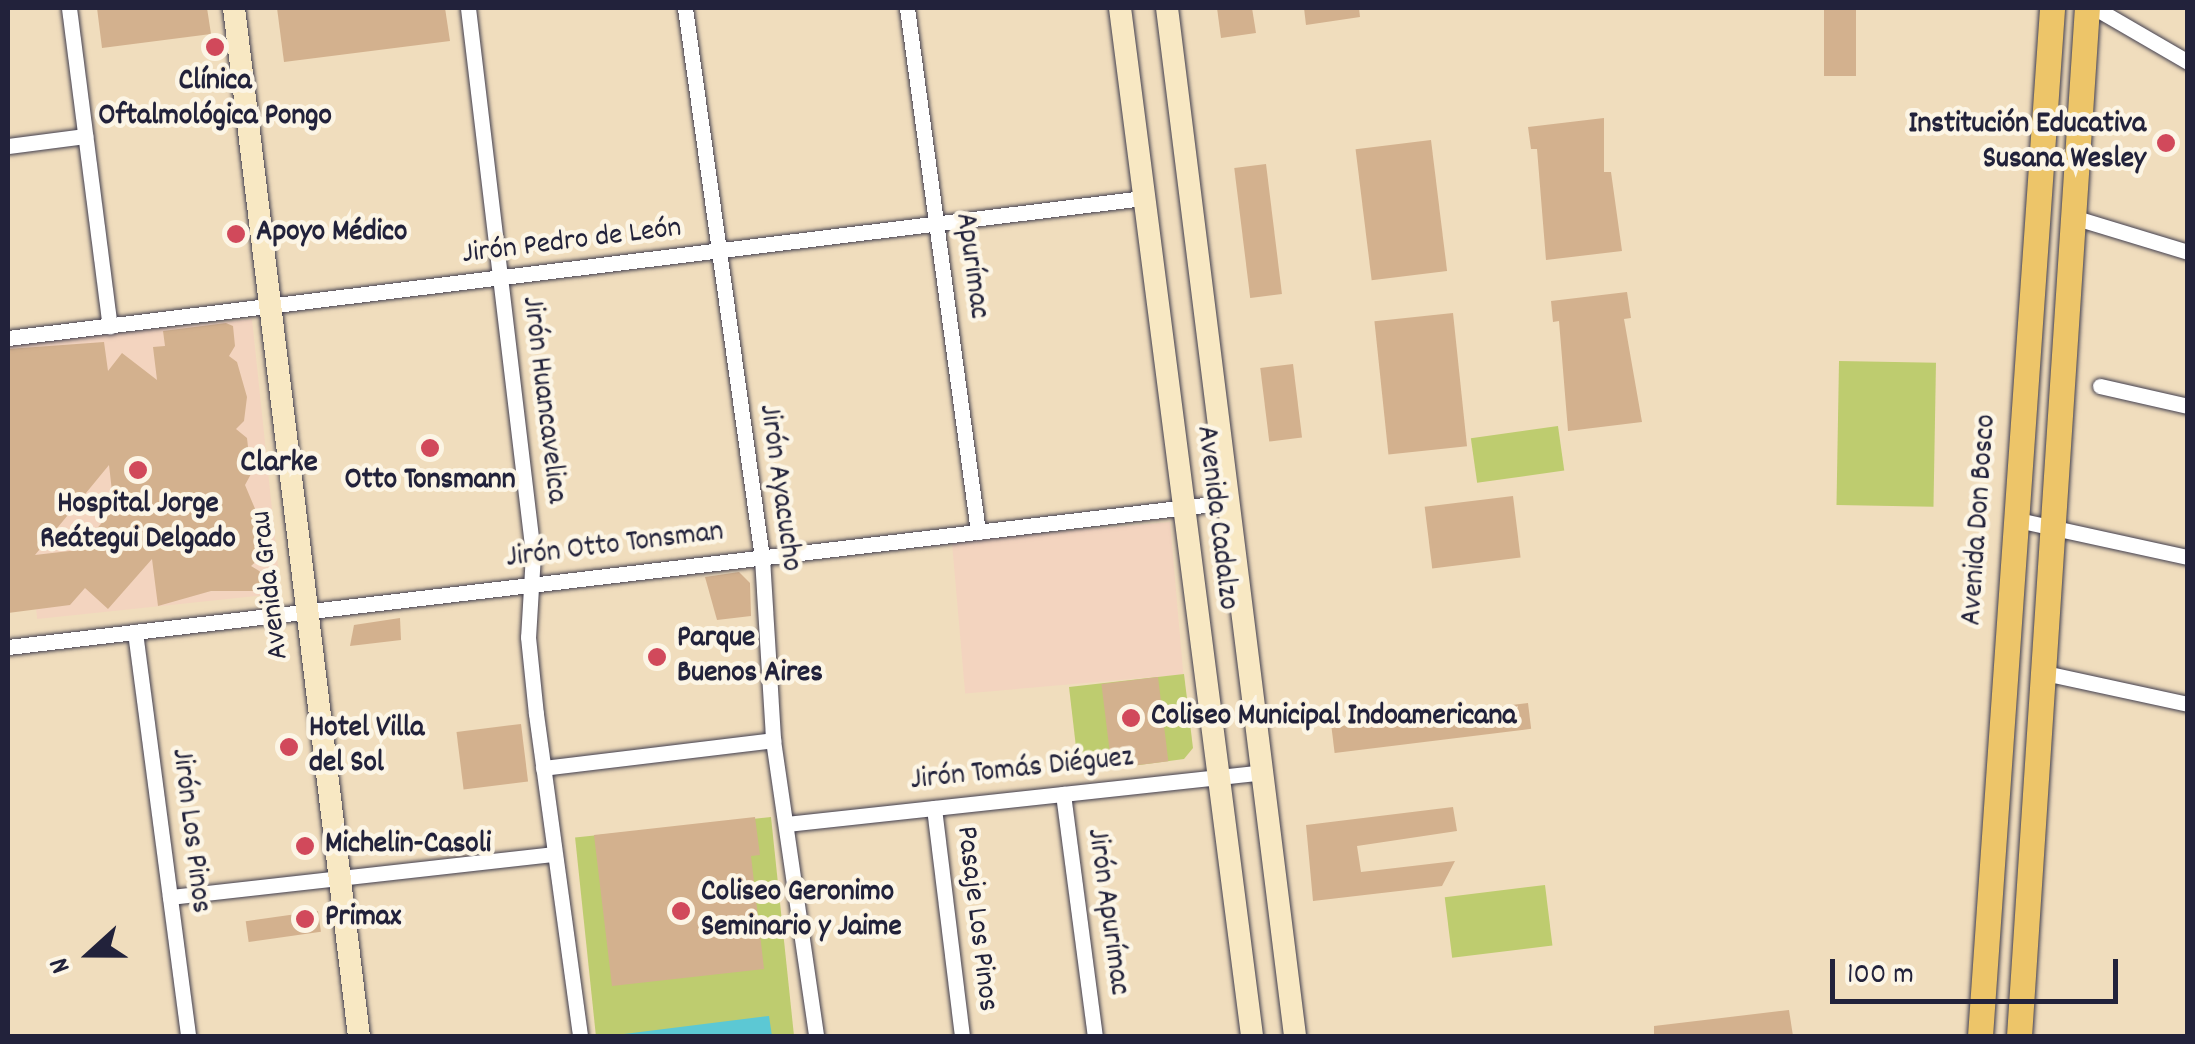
<!DOCTYPE html>
<meta charset="utf-8">
<style>
body{margin:0}
#map{position:relative;width:2195px;height:1044px;overflow:hidden;background:#f0ddbd;font-family:Dekko,sans-serif}
div>[style]{position:absolute}
.built>*{inset:0;background:#f3d4bf;transform-origin:0 0}
.green>*{inset:0;background:#becc6f;transform-origin:0 0}
.water>*{inset:0;background:#5cc8d4}
.building>*{inset:0;background:#d3b18e;transform-origin:0 0}
.roads{filter:drop-shadow(0 0 2px #413e4e) drop-shadow(0 0 2px #413e4e)}
.street>*{height:15px;margin:-7.5px;padding:0 7.5px;transform-origin:7.5px;border-radius:7.5px;background:#fff}
.secondary>*{height:22px;margin:-11px;padding:0 11px;transform-origin:11px;border-radius:11px;background:#f8e8c3}
.primary>*{height:25px;margin:-12.5px;padding:0 12.5px;transform-origin:12.5px;border-radius:12.5px;background:#edc569}
.dots>*{width:28px;height:28px;translate:-50% -50%;box-sizing:border-box;border:5px solid #fcf5e5;border-radius:50%}
span{translate:-50% -50%;white-space:nowrap;text-align:center;line-height:1.15;-webkit-text-stroke:9px #fcf5e5;paint-order:stroke}
.poi-label{font-size:30px;color:#22223b;font-weight:700}
.right{translate:-100% -50%;text-align:right}
.left{translate:0 -50%;text-align:left}
.street-label{font-size:30px;color:#22223b}
.neighbourhood-label{font-size:32px;color:#22223b;font-weight:700}
.frame{position:absolute;inset:0;border:10px solid #22223b;pointer-events:none}
.north{position:absolute;left:40px;top:904px;width:100px;height:100px;-webkit-text-stroke:8px #fcf5e5;paint-order:stroke;rotate:249deg;font-size:28px;font-weight:700;line-height:40px;text-align:center;color:#22223b}
.north::after{content:'';display:block;margin:auto;width:35px;height:45px;background:#22223b;clip-path:polygon(50% 0,100% 100%,50% 72%,0 100%)}
.scale{position:absolute;left:1830px;top:959px;width:288px;height:45px;box-sizing:border-box;border:5px solid #22223b;border-top:0;padding-left:12px;font-size:30px;line-height:35px;white-space:nowrap;color:#22223b;-webkit-text-stroke:8px #fcf5e5;paint-order:stroke}
</style>
<div id="map">
<div class="built">
<i style="left:252px;top:319px;width:276px;height:245px;rotate:84deg"></i>
<i style="left:1170px;top:522px;width:153px;height:219px;rotate:85deg"></i>
</div>
<div class="green">
<i style="left:1839px;top:361px;width:97px;height:144px;rotate:1deg"></i>
<i style="left:1558px;top:426px;width:45px;height:88px;rotate:82deg"></i>
<i style="clip-path:polygon(1184px 674px,1193px 748px,1184px 759px,1079px 773px,1069px 687px)"></i>
<i style="left:771px;top:817px;width:220px;height:197px;rotate:84deg"></i>
<i style="left:1545px;top:885px;width:61px;height:101px;rotate:83deg"></i>
</div>
<div class="water">
<i style="clip-path:polygon(769px 1016px,772px 1036px,624px 1036px,624px 1034px)"></i>
</div>
<div class="building">
<i style="clip-path:polygon(97px 8px,207px 8px,211px 34px,102px 48px)"></i>
<i style="clip-path:polygon(277px 8px,445px 8px,450px 41px,284px 62px)"></i>
<i style="clip-path:polygon(1217px 8px,1252px 8px,1256px 33px,1221px 38px)"></i>
<i style="clip-path:polygon(1304px 8px,1359px 8px,1360px 17px,1306px 25px)"></i>
<i style="left:1824px;top:8px;width:32px;height:68px"></i>
<i style="clip-path:polygon(1604px 118px,1604px 172px,1611px 172px,1622px 251px,1546px 260px,1537px 149px,1531px 149px,1528px 127px)"></i>
<i style="left:1431px;top:140px;width:132px;height:76px;rotate:83deg"></i>
<i style="left:1266px;top:164px;width:131px;height:32px;rotate:83deg"></i>
<i style="clip-path:polygon(1627px 292px,1631px 318px,1624px 319px,1642px 422px,1568px 431px,1559px 321px,1553px 322px,1551px 301px)"></i>
<i style="left:1453px;top:313px;width:134px;height:79px;rotate:84deg"></i>
<i style="clip-path:polygon(evenodd,226px 323px,233px 326px,235px 346px,229px 356px,237px 362px,247px 397px,244px 421px,236px 429px,247px 438px,251px 474px,245px 485px,264px 530px,262px 556px,251px 566px,264px 574px,266px 591px,211px 591px,158px 606px,152px 559px,108px 609px,85px 588px,70px 605px,8px 613px,8px 349px,104px 342px,108px 371px,122px 353px,157px 380px,153px 347px,165px 346px,163px 331px,226px 323px,109px 465px,114px 509px,78px 550px,35px 555px,109px 465px)"></i>
<i style="left:1293px;top:364px;width:74px;height:33px;rotate:83deg"></i>
<i style="left:1513px;top:496px;width:62px;height:89px;rotate:83deg"></i>
<i style="clip-path:polygon(739px 572px,750px 583px,751px 616px,717px 620px,705px 577px)"></i>
<i style="clip-path:polygon(400px 618px,401px 640px,350px 646px,354px 625px)"></i>
<i style="left:1158px;top:677px;width:85px;height:57px;rotate:83deg"></i>
<i style="left:1528px;top:703px;width:26px;height:198px;rotate:83deg"></i>
<i style="left:521px;top:724px;width:58px;height:65px;rotate:83deg"></i>
<i style="clip-path:polygon(1453px 807px,1457px 831px,1357px 846px,1361px 872px,1455px 861px,1442px 886px,1313px 901px,1306px 825px)"></i>
<i style="clip-path:polygon(755px 817px,760px 855px,751px 856px,764px 969px,612px 986px,594px 835px)"></i>
<i style="left:318px;top:911px;width:21px;height:73px;rotate:82deg"></i>
<i style="clip-path:polygon(1789px 1010px,1793px 1036px,1654px 1036px,1654px 1026px)"></i>
</div>
<div class="roads">
<div class="street">
<i style="left:69px;top:8px;width:321px;rotate:82.7deg"></i>
<i style="left:468px;top:8px;width:550px;rotate:83.21deg"></i>
<i style="left:533px;top:554px;width:83px;rotate:93.4deg"></i>
<i style="left:528px;top:637px;width:77px;rotate:84.1deg"></i>
<i style="left:536px;top:714px;width:325px;rotate:82.2deg"></i>
<i style="left:685px;top:8px;width:555px;rotate:82.03deg"></i>
<i style="left:762px;top:558px;width:182px;rotate:86.5deg"></i>
<i style="left:773px;top:740px;width:299px;rotate:81.7deg"></i>
<i style="left:907px;top:8px;width:529px;rotate:82.28deg"></i>
<i style="left:2095px;top:8px;width:108px;rotate:30.1deg"></i>
<i style="left:8px;top:146px;width:78px;rotate:-7.4deg"></i>
<i style="left:2073px;top:217px;width:120px;rotate:16.9deg"></i>
<i style="left:8px;top:338px;width:1144px;rotate:-7.03deg"></i>
<i style="left:2100px;top:386px;width:90px;rotate:12.8deg"></i>
<i style="left:2013px;top:519px;width:179px;rotate:12.3deg"></i>
<i style="left:135px;top:632px;width:407px;rotate:82.5deg"></i>
<i style="left:8px;top:647px;width:1231px;rotate:-6.77deg"></i>
<i style="left:2040px;top:672px;width:151px;rotate:12.2deg"></i>
<i style="left:543px;top:768px;width:232px;rotate:-6.9deg"></i>
<i style="left:1063px;top:794px;width:244px;rotate:82.5deg"></i>
<i style="left:934px;top:808px;width:230px;rotate:83deg"></i>
<i style="left:787px;top:824px;width:478px;rotate:-6.2deg"></i>
<i style="left:170px;top:897px;width:384px;rotate:-6.4deg"></i>
</div>
<div class="secondary">
<i style="left:234px;top:8px;width:1036px;rotate:83.07deg"></i>
<i style="left:1120px;top:8px;width:1036px;rotate:82.68deg"></i>
<i style="left:1167px;top:8px;width:1036px;rotate:82.9deg"></i>
</div>
<div class="primary">
<i style="left:1980px;top:1036px;width:1031px;rotate:-85.99deg"></i>
<i style="left:2019px;top:1036px;width:1030px;rotate:-86.22deg"></i>
</div>
</div>
<div class="dots">
<i style="left:215px;top:47px;background:#d1495b"></i>
<i style="left:2166px;top:143px;background:#d1495b"></i>
<i style="left:236px;top:234px;background:#d1495b"></i>
<i style="left:430px;top:448px;background:#d1495b"></i>
<i style="left:138px;top:470px;background:#d1495b"></i>
<i style="left:657px;top:657px;background:#d1495b"></i>
<i style="left:1131px;top:718px;background:#d1495b"></i>
<i style="left:289px;top:747px;background:#d1495b"></i>
<i style="left:305px;top:846px;background:#d1495b"></i>
<i style="left:681px;top:911px;background:#d1495b"></i>
<i style="left:305px;top:919px;background:#d1495b"></i>
</div>
<div class="poi-label">
<span style="left:215px;top:100px">Clínica<br>Oftalmológica Pongo</span>
<span class="right" style="left:2146px;top:143px">Institución Educativa<br>Susana Wesley</span>
<span class="left" style="left:256px;top:234px">Apoyo Médico</span>
<span style="left:430px;top:482px">Otto Tonsmann</span>
<span style="left:138px;top:523px">Hospital Jorge<br>Reátegui Delgado</span>
<span class="left" style="left:677px;top:657px">Parque<br>Buenos Aires</span>
<span class="left" style="left:1151px;top:718px">Coliseo Municipal Indoamericana</span>
<span class="left" style="left:309px;top:747px">Hotel Villa<br>del Sol</span>
<span class="left" style="left:325px;top:846px">Michelin-Casoli</span>
<span class="left" style="left:701px;top:911px">Coliseo Geronimo<br>Seminario y Jaime</span>
<span class="left" style="left:325px;top:919px">Primax</span>
</div>
<div class="street-label">
<span style="left:572px;top:243px;rotate:-7deg">Jirón Pedro de León</span>
<span style="left:970px;top:266px;rotate:82deg">Apurímac</span>
<span style="left:542px;top:400px;rotate:83deg">Jirón Huancavelica</span>
<span style="left:778px;top:488px;rotate:82deg">Jirón Ayacucho</span>
<span style="left:1215px;top:518px;rotate:83deg">Avenida Cadalzo</span>
<span style="left:1981px;top:520px;rotate:-86deg">Avenida Don Bosco</span>
<span style="left:615px;top:547px;rotate:-7deg">Jirón Otto Tonsman</span>
<span style="left:272px;top:585px;rotate:-97deg">Avenida Grau</span>
<span style="left:1022px;top:771px;rotate:-6deg">Jirón Tomás Diéguez</span>
<span style="left:189px;top:831px;rotate:83deg">Jirón Los Pinos</span>
<span style="left:1106px;top:912px;rotate:82deg">Jirón Apurímac</span>
<span style="left:975px;top:919px;rotate:83deg">Pasaje Los Pinos</span>
</div>
<div class="neighbourhood-label">
<span style="left:279px;top:464px">Clarke</span>
</div>
<div class="frame"></div>
<div class="north">N</div>
<div class="scale">100 m</div>
</div>
